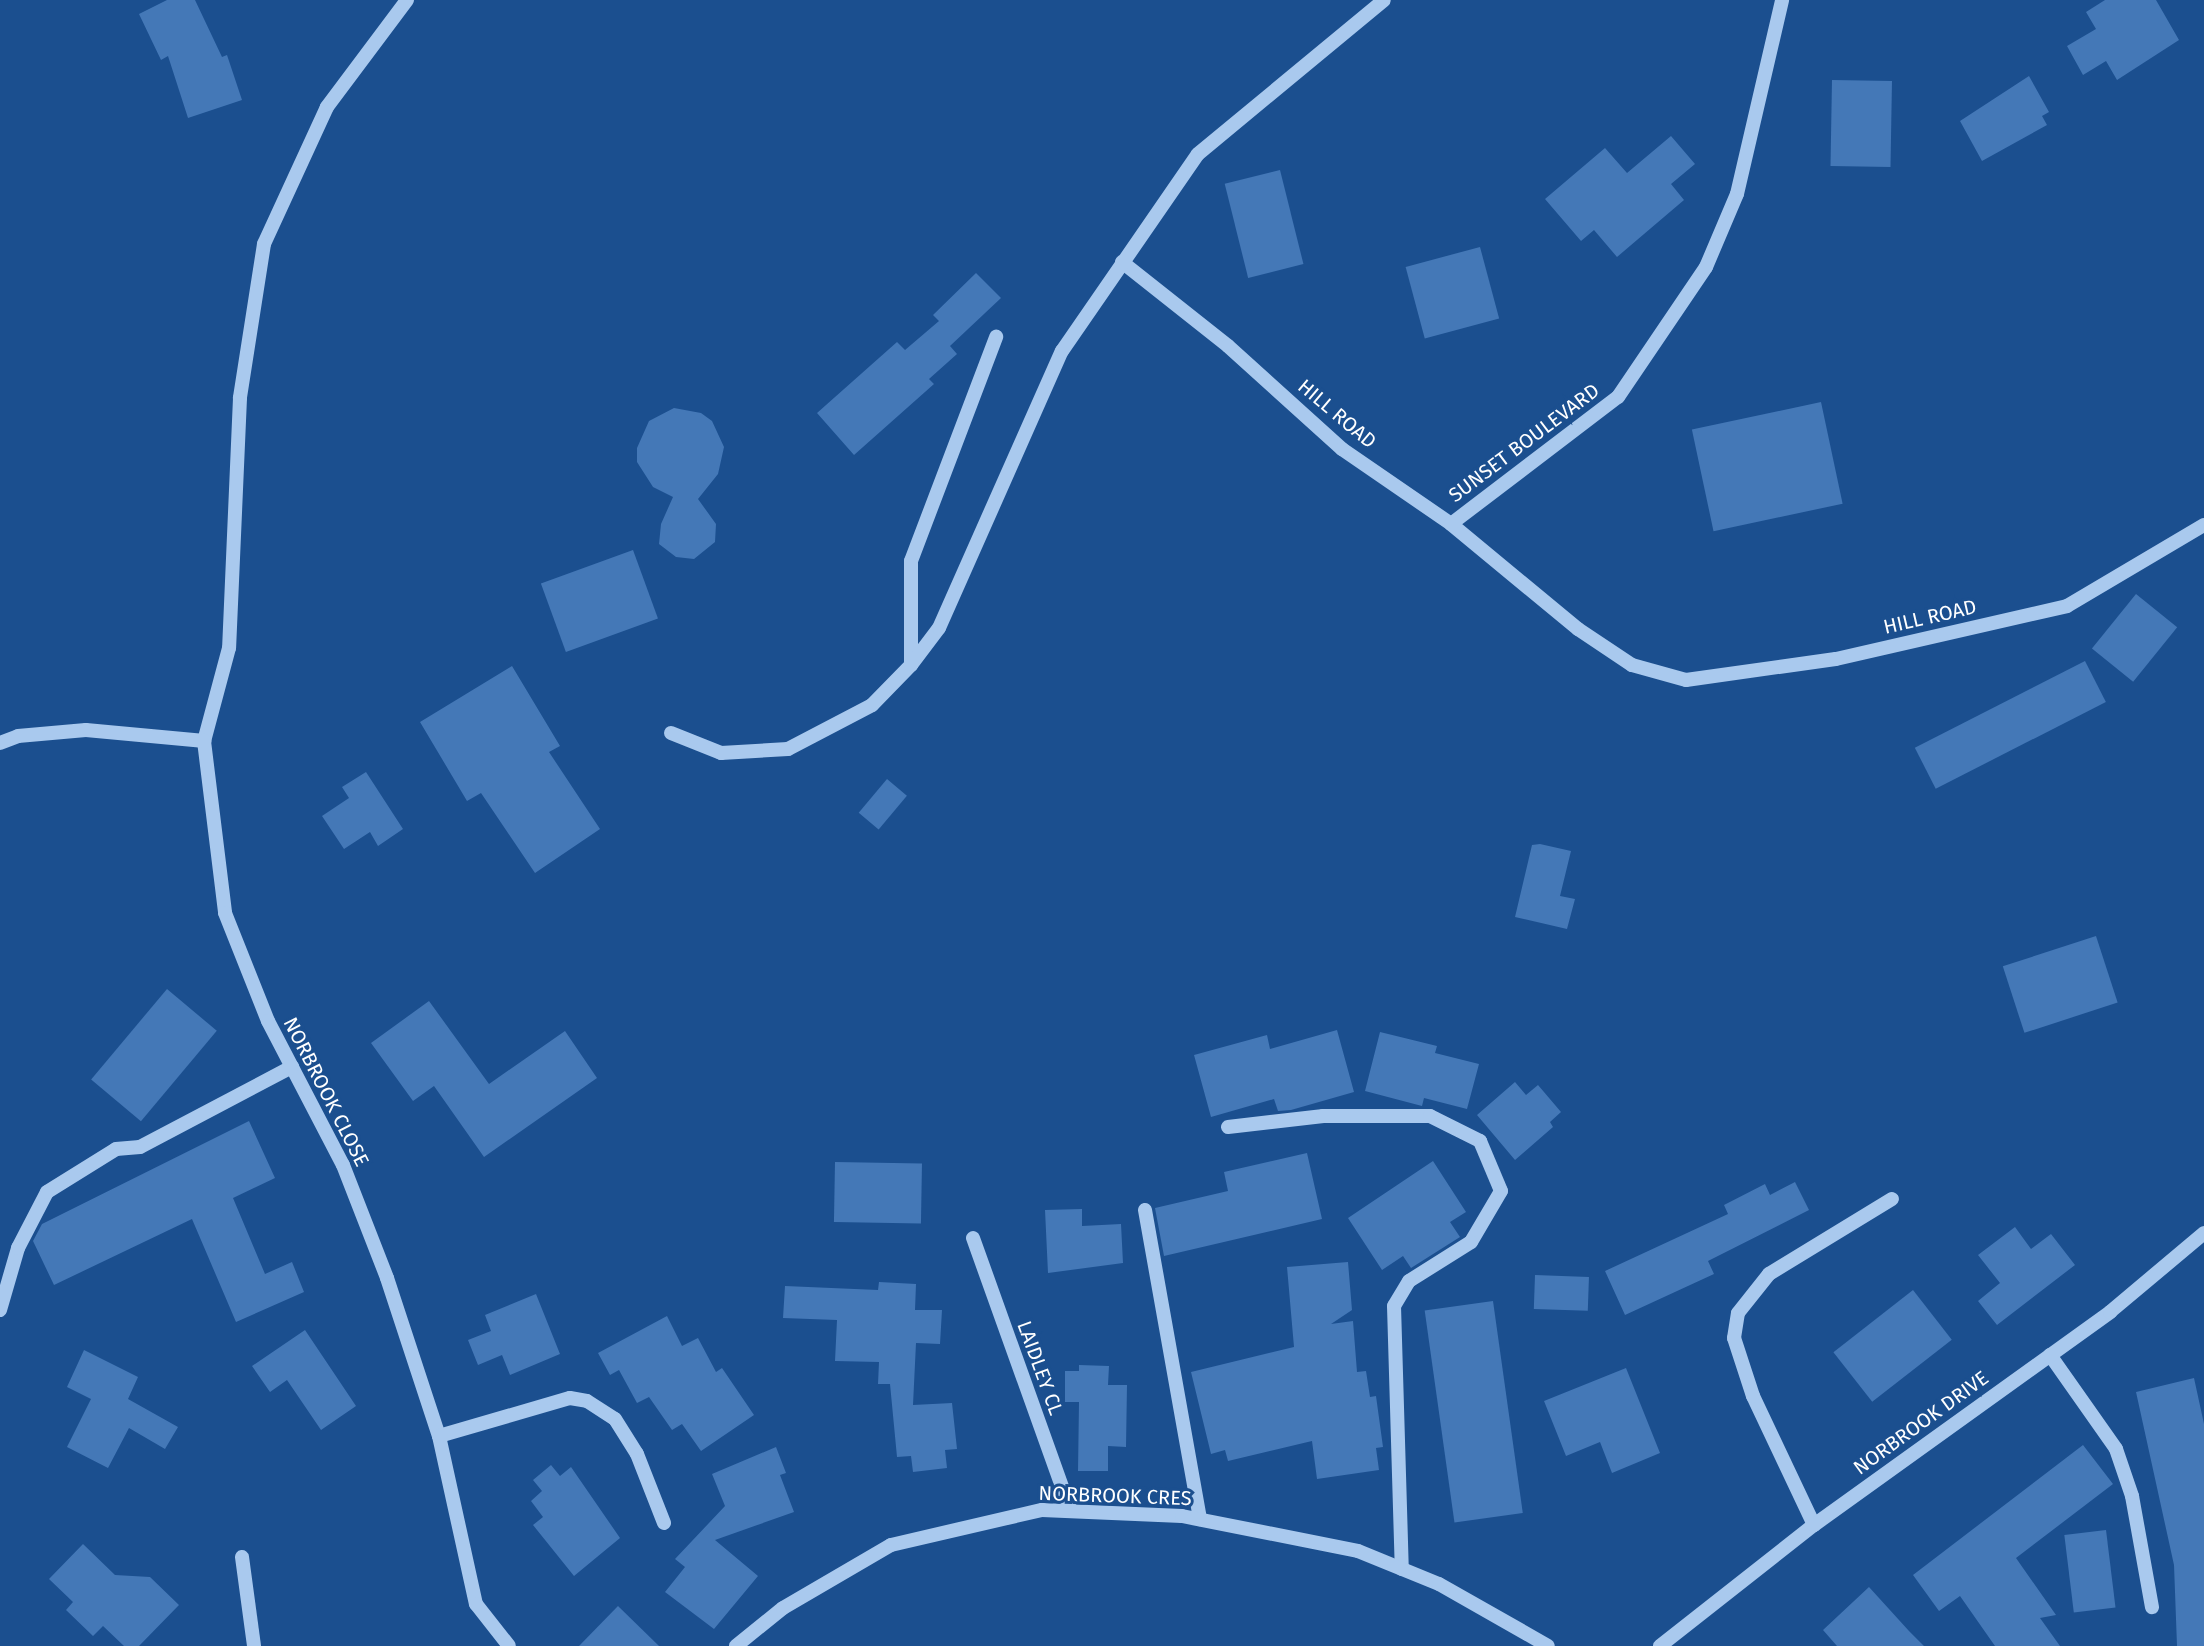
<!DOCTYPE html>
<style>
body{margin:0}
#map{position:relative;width:2204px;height:1646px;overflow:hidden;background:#1b4f8f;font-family:"Fira Sans",sans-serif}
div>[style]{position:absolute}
.building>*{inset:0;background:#4478b7;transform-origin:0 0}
.minor>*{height:14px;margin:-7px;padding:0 7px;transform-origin:7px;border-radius:7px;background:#a9c9ee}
span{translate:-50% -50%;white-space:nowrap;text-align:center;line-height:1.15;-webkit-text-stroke:6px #1b4f8f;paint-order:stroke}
.street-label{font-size:20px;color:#fff}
</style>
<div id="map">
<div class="building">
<i style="clip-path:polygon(167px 0,195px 0,222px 57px,227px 55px,242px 100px,188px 118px,168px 56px,161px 60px,139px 14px)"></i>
<i style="clip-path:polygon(2105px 0,2156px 0,2179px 40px,2117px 80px,2106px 61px,2083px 75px,2067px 46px,2096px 29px,2086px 12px)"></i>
<i style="clip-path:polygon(2029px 76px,2049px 112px,2042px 116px,2047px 125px,1982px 161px,1960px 121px)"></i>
<i style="left:1832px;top:80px;width:60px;height:86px;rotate:1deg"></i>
<i style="clip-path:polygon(1671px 136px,1695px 164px,1671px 184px,1684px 200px,1617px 257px,1594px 230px,1581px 241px,1545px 199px,1605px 148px,1627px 173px)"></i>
<i style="left:1280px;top:170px;width:97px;height:57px;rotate:76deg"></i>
<i style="left:1480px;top:247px;width:74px;height:77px;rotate:75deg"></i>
<i style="clip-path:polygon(976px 273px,1001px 298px,950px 346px,957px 354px,929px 379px,934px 384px,854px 455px,817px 413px,897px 342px,905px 350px,939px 321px,933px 315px)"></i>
<i style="left:1821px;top:402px;width:104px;height:132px;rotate:78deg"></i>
<i style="clip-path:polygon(674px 408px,701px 413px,712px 421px,724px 447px,718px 474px,698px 499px,716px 524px,715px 542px,694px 559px,676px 557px,659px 544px,661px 524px,673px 497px,653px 487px,637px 462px,637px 448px,649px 421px)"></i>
<i style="left:633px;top:550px;width:73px;height:98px;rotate:70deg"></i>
<i style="left:2136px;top:594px;width:53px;height:70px;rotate:39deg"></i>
<i style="left:2085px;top:661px;width:46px;height:191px;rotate:63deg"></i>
<i style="clip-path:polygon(512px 666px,560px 746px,549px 752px,600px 829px,535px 873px,481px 793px,467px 801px,420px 722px)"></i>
<i style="clip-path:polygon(366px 772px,403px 829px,378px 846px,370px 832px,344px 849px,322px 816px,349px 798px,342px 787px)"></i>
<i style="left:887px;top:779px;width:26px;height:44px;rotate:40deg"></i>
<i style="clip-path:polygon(1540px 844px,1571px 851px,1560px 896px,1575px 899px,1567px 929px,1515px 917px,1532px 845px)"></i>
<i style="left:2096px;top:936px;width:70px;height:98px;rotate:72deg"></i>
<i style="left:167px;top:989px;width:65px;height:118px;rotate:40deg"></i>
<i style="clip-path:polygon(429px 1001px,489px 1084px,565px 1031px,597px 1078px,484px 1157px,434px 1086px,413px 1101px,371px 1043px)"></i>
<i style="clip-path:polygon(1337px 1030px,1354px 1092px,1291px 1110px,1278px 1111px,1274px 1099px,1211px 1117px,1194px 1055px,1267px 1035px,1270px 1049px)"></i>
<i style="clip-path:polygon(1380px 1032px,1437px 1046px,1435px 1053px,1479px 1064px,1467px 1109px,1424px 1098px,1422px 1106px,1365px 1091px)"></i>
<i style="clip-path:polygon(1515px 1082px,1526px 1095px,1538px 1085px,1561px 1112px,1550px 1122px,1553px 1127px,1515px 1160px,1477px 1115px)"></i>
<i style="clip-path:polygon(249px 1121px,275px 1178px,233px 1198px,265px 1274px,292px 1262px,304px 1292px,236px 1322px,192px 1219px,54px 1285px,33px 1241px,42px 1224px)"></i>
<i style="clip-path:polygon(1307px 1153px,1322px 1219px,1164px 1256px,1155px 1208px,1228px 1191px,1224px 1172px)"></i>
<i style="clip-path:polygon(1433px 1161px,1466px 1212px,1450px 1222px,1460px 1237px,1411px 1268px,1403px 1256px,1382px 1270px,1348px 1218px)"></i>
<i style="left:835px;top:1162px;width:87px;height:60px;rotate:1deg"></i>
<i style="clip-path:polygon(1795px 1182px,1809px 1210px,1708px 1261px,1714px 1274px,1625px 1315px,1605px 1271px,1728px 1214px,1724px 1205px,1765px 1184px,1770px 1195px)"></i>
<i style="clip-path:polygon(1082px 1209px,1082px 1226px,1121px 1224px,1123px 1263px,1048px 1273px,1045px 1210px)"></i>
<i style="clip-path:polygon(2015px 1227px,2031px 1249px,2051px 1234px,2075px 1265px,1997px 1325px,1978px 1301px,2000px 1283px,1978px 1255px)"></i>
<i style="clip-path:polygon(1348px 1262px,1352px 1310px,1331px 1324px,1353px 1321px,1357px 1372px,1366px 1371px,1370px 1397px,1376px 1396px,1383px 1447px,1376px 1448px,1379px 1470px,1317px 1479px,1312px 1441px,1228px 1461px,1225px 1450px,1211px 1454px,1191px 1372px,1294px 1347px,1287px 1267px)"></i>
<i style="left:1535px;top:1275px;width:54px;height:34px;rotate:2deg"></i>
<i style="clip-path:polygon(879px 1282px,916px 1284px,915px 1310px,942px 1310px,940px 1344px,916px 1343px,913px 1405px,952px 1403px,957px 1449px,945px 1450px,947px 1468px,913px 1472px,911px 1456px,897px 1457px,890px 1384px,878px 1384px,879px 1362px,835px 1361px,837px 1320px,783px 1318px,785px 1286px,878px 1290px)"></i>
<i style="left:1913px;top:1290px;width:63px;height:101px;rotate:52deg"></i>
<i style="clip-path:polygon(536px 1294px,560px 1354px,510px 1375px,502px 1355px,478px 1365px,468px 1340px,491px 1331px,485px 1315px)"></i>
<i style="left:1493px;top:1301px;width:214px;height:69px;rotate:82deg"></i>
<i style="clip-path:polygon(667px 1316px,682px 1346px,698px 1338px,716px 1372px,722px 1368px,754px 1415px,701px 1451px,682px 1424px,672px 1430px,649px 1397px,637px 1403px,619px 1370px,610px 1375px,598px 1353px)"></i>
<i style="clip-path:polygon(305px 1330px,356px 1406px,321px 1430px,287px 1380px,270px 1392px,252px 1366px)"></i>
<i style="clip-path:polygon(84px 1350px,138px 1377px,128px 1399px,178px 1427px,165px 1449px,129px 1428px,108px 1468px,67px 1447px,91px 1399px,67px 1387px)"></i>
<i style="clip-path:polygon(1079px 1365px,1109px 1366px,1108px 1385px,1127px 1385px,1126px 1447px,1108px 1446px,1108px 1471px,1078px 1471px,1079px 1402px,1065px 1402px,1065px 1371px,1079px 1371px)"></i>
<i style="clip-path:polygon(1626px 1368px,1660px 1453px,1612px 1473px,1600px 1442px,1566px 1456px,1544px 1401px)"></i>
<i style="clip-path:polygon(2194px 1378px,2204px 1424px,2204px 1646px,2177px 1646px,2174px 1565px,2136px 1392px)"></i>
<i style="clip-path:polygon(2083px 1445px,2113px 1484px,2016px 1558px,2056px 1615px,2040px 1618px,2060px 1646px,1995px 1646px,1960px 1596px,1939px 1611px,1913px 1575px)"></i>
<i style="clip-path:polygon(776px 1447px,786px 1473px,780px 1475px,794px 1512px,715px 1540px,758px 1576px,714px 1629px,665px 1592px,685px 1567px,675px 1559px,725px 1506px,712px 1474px)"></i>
<i style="clip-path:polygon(551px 1465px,560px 1476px,571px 1467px,620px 1538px,574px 1576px,533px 1525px,543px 1517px,531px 1501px,542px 1491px,533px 1480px)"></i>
<i style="left:2106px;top:1530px;width:78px;height:42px;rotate:83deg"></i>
<i style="clip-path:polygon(83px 1544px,115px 1575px,150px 1577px,179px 1605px,139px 1646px,124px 1646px,103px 1626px,93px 1636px,66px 1610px,73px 1602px,49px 1579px)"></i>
<i style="clip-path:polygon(1869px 1587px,1909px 1631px,1924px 1646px,1837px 1646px,1823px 1630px)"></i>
<i style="clip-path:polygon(618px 1606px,659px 1646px,579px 1646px)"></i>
</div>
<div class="minor">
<i style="left:407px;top:0;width:134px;rotate:126.8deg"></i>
<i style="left:327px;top:107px;width:151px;rotate:114.7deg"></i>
<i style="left:264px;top:244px;width:156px;rotate:98.9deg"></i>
<i style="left:240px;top:398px;width:250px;rotate:92.5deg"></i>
<i style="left:229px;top:648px;width:96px;rotate:105deg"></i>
<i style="left:204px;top:741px;width:173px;rotate:83deg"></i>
<i style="left:225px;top:913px;width:116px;rotate:68.3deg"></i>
<i style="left:268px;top:1021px;width:162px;rotate:62.5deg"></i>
<i style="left:343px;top:1165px;width:121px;rotate:68.7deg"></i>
<i style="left:387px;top:1278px;width:166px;rotate:71.8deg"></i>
<i style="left:439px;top:1436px;width:172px;rotate:77.6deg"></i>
<i style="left:476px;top:1604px;width:53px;rotate:51.8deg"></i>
<i style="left:1122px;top:262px;width:135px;rotate:38.4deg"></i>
<i style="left:1228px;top:346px;width:154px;rotate:42.1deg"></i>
<i style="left:1342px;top:449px;width:132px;rotate:34.5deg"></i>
<i style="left:1451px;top:524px;width:165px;rotate:39.6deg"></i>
<i style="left:1578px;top:629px;width:65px;rotate:33.7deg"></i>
<i style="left:1632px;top:665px;width:56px;rotate:15.5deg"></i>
<i style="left:1686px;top:680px;width:151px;rotate:-8deg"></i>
<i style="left:1836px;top:659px;width:237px;rotate:-12.9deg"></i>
<i style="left:2067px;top:606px;width:159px;rotate:-30.6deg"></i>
<i style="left:1451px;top:524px;width:210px;rotate:-37.3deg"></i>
<i style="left:1618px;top:397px;width:157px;rotate:-55.9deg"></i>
<i style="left:1706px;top:267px;width:79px;rotate:-67deg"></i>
<i style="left:1737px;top:194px;width:199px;rotate:-76.9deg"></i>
<i style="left:911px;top:665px;width:104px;rotate:-90deg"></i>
<i style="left:911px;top:561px;width:240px;rotate:-69.2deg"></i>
<i style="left:671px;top:733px;width:54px;rotate:21.8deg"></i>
<i style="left:721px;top:753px;width:67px;rotate:-3.4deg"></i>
<i style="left:788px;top:749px;width:95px;rotate:-27.6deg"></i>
<i style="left:872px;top:705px;width:56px;rotate:-45.7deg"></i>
<i style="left:911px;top:665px;width:46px;rotate:-52.9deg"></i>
<i style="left:939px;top:628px;width:303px;rotate:-66.1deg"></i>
<i style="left:1062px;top:351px;width:239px;rotate:-55.4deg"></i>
<i style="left:1198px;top:154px;width:241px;rotate:-39.6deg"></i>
<i style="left:0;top:743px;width:19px;rotate:-21deg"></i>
<i style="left:18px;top:736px;width:68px;rotate:-5deg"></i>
<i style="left:86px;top:730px;width:119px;rotate:5.3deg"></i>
<i style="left:1228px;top:1127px;width:96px;rotate:-6.6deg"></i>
<i style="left:1323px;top:1116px;width:107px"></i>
<i style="left:1430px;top:1116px;width:56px;rotate:26.6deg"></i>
<i style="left:1480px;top:1141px;width:54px;rotate:67.2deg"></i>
<i style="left:1501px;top:1191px;width:59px;rotate:120.5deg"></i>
<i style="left:1471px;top:1242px;width:73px;rotate:147.8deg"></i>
<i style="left:1409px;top:1281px;width:29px;rotate:121deg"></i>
<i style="left:1394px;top:1306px;width:263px;rotate:88.3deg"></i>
<i style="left:1145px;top:1210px;width:314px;rotate:79.9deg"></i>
<i style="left:973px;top:1238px;width:290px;rotate:70.3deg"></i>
<i style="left:0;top:1310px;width:65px;rotate:-73.8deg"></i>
<i style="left:18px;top:1248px;width:63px;rotate:-62.6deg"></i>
<i style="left:47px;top:1192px;width:81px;rotate:-31.9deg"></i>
<i style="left:116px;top:1149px;width:24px;rotate:-5deg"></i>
<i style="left:140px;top:1147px;width:172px;rotate:-27.8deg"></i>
<i style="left:2050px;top:1355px;width:115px;rotate:54.9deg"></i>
<i style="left:2116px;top:1449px;width:50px;rotate:71.2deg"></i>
<i style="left:2132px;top:1496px;width:113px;rotate:79.8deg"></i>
<i style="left:439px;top:1436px;width:136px;rotate:-16.2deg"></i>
<i style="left:570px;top:1398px;width:17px;rotate:10deg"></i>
<i style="left:587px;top:1401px;width:33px;rotate:33deg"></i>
<i style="left:615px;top:1419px;width:41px;rotate:57.8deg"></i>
<i style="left:637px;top:1454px;width:74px;rotate:68.6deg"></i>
<i style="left:1814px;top:1525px;width:143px;rotate:-115.3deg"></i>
<i style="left:1753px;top:1396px;width:61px;rotate:-108.1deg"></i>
<i style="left:1734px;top:1338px;width:25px;rotate:-81deg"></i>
<i style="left:1738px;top:1313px;width:50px;rotate:-51.5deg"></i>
<i style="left:1769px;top:1274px;width:144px;rotate:-31.4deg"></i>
<i style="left:242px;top:1557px;width:90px;rotate:82.3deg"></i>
<i style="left:736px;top:1646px;width:60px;rotate:-39deg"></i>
<i style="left:783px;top:1608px;width:125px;rotate:-30.3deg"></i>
<i style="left:891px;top:1545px;width:155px;rotate:-13.1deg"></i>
<i style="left:1042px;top:1510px;width:140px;rotate:2.5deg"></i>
<i style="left:1182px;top:1516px;width:179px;rotate:11.2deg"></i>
<i style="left:1358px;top:1551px;width:87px;rotate:22.2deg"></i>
<i style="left:1439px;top:1584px;width:125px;rotate:29.6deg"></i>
<i style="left:1660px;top:1646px;width:196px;rotate:-38.2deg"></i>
<i style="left:1814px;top:1525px;width:365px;rotate:-35.7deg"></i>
<i style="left:2110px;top:1312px;width:123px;rotate:-40deg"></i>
</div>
<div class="street-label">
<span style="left:1337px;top:414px;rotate:40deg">HILL ROAD</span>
<span style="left:1524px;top:443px;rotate:-37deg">SUNSET BOULEVARD</span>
<span style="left:1930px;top:617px;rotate:-13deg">HILL ROAD</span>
<span style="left:326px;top:1092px;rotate:63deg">NORBROOK CLOSE</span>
<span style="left:1040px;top:1368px;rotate:70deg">LAIDLEY CL</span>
<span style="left:1921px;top:1423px;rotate:-36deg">NORBROOK DRIVE</span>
<span style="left:1115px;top:1496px;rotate:2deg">NORBROOK CRES</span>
</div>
</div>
